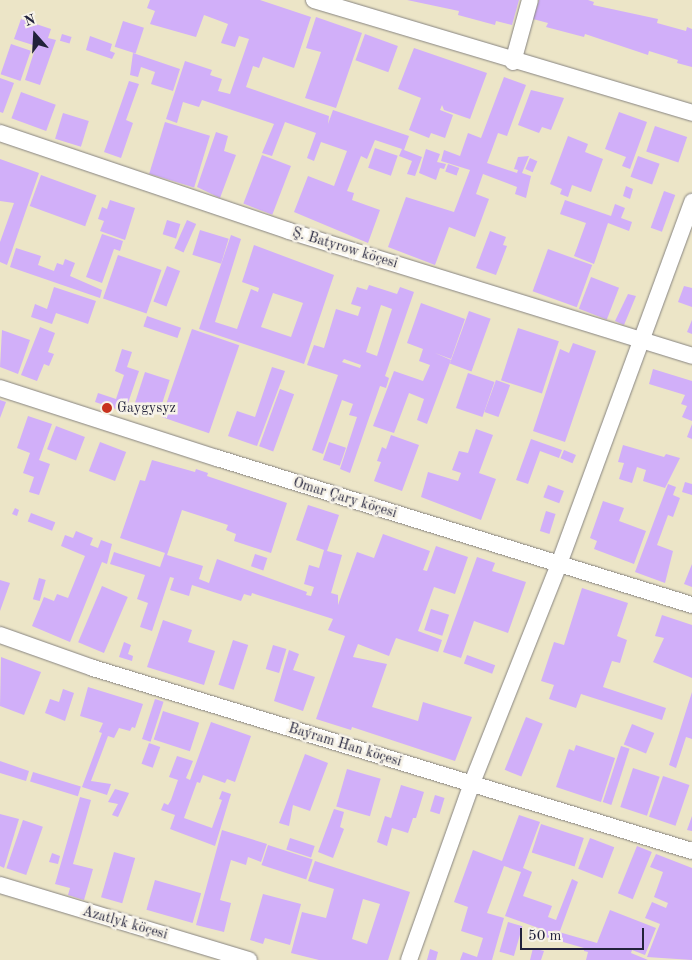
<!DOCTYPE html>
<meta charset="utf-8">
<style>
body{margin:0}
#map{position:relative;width:692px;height:960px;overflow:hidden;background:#ece5c7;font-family:"Old Standard TT",serif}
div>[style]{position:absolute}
.building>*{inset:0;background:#d1aff9;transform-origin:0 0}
.roads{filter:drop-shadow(0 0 1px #878481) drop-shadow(0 0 1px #878481)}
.minor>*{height:16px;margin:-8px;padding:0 8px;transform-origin:8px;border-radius:8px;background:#fff}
.dots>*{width:14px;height:14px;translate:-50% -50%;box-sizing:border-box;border:2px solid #f7f3e8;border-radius:50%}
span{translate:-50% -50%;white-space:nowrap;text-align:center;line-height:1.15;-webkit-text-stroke:5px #f7f3e8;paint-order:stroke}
.street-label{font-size:14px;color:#22223b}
.poi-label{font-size:14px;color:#22223b}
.left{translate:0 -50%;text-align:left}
.north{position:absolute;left:10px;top:10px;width:50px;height:50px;-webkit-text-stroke:4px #f7f3e8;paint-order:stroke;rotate:341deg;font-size:14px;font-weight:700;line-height:20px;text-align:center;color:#22223b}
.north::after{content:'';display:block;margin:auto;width:18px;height:22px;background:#22223b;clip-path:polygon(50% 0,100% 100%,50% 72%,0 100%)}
.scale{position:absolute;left:520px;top:928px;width:124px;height:22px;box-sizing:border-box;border:2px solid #22223b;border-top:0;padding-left:6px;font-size:15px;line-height:18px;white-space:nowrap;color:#22223b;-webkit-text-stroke:4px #f7f3e8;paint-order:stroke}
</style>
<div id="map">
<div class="building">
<i style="clip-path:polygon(150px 0,260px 0,311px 17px,294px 68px,263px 57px,259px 68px,253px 66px,246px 87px,329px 116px,328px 124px,333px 110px,409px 136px,404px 150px,422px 157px,415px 176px,407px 174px,412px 161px,399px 156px,402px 149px,375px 140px,367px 159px,361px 156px,347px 191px,354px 193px,352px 200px,380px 210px,368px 243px,294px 212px,308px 176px,334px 186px,347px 151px,321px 142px,314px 161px,307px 158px,316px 133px,285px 122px,272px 156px,262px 153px,274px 124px,202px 100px,199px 107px,183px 102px,177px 123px,166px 119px,185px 61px,212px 70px,210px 75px,222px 79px,218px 91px,230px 94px,249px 39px,239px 36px,235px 47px,221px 43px,228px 24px,204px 15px,196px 37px,150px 24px,155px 11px,147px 8px)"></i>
<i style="clip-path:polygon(407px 0,519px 0,512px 25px,496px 21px,495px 25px,458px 15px,459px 11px)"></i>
<i style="clip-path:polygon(539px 0,588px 0,594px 2px,593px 5px,658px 19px,657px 23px,686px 31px,687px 27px,692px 29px,692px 67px,677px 63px,678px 60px,649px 51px,648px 55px,585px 34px,584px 37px,546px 27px,548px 23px,533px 19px)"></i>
<i style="clip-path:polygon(316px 17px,362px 33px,336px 108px,305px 98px,321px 52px,306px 48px)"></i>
<i style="clip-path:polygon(21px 19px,51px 29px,48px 38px,56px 40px,40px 85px,25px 80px,36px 46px,14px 39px)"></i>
<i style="left:123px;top:21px;width:22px;height:27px;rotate:18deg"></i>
<i style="left:62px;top:34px;width:10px;height:7px;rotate:17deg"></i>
<i style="left:365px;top:34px;width:35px;height:28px;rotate:20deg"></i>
<i style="clip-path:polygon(90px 36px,112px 44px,110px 51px,115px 53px,112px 59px,86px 50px)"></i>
<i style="left:11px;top:44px;width:21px;height:32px;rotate:19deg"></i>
<i style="clip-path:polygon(414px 48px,487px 73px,470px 119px,444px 110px,442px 105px,440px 110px,453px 115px,445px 138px,431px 133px,429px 138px,409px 130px,421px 98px,398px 89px)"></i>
<i style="clip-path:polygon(133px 53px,180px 69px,173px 91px,151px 84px,155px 72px,141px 67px,138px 77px,130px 75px)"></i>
<i style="clip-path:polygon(504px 77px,526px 85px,507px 136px,498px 133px,487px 163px,517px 173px,518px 170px,514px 169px,518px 157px,529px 156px,522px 173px,531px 176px,526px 198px,515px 194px,517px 187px,483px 174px,476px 194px,489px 199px,475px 237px,449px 227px,435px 265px,388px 247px,406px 197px,454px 212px,470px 170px,441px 161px,444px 150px,460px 156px,468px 133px,481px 138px)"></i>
<i style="clip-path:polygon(0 78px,14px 83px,3px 113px,0 112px)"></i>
<i style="clip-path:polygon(129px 81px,139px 84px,126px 120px,133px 123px,121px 158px,104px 152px)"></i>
<i style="clip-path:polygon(531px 90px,564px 98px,551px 130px,542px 127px,539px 133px,518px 125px)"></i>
<i style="left:21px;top:92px;width:37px;height:28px;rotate:20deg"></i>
<i style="clip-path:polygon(619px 112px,647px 122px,630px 169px,622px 166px,626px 157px,605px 149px)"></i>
<i style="left:63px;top:113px;width:27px;height:27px;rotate:17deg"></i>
<i style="left:165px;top:122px;width:47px;height:54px;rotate:17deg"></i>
<i style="left:655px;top:126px;width:34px;height:27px;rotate:19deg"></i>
<i style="clip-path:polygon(216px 132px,228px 136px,224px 151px,236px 155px,220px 198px,197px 187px)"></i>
<i style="clip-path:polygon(568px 136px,588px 144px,585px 152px,603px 159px,591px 192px,572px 185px,568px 197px,560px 194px,562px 189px,550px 184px)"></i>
<i style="left:375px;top:148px;width:24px;height:21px;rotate:19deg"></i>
<i style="clip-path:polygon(426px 149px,440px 154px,437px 162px,446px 164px,444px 169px,440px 168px,436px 180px,419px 173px)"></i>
<i style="left:262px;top:155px;width:31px;height:52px;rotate:21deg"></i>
<i style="left:638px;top:156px;width:23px;height:22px;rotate:20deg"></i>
<i style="left:530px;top:158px;width:8px;height:12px;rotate:23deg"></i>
<i style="clip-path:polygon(0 159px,39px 173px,7px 265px,0 262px,0 242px,14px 203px,0 201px)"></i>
<i style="left:448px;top:164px;width:12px;height:8px;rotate:20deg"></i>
<i style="left:41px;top:175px;width:59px;height:33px;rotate:20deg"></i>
<i style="clip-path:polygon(626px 186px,633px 189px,630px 199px,623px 196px)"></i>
<i style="left:664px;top:191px;width:12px;height:39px;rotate:20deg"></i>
<i style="clip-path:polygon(110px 200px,135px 208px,125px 240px,100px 231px,104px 221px,98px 219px,102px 207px,107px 209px)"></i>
<i style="clip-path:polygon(565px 200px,611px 216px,615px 204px,625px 208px,621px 218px,632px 222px,629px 231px,608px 223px,594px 264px,574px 256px,586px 223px,560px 214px)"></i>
<i style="left:167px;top:220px;width:14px;height:15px;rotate:17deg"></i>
<i style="left:187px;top:220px;width:10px;height:31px;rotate:24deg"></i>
<i style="left:200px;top:230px;width:30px;height:26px;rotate:17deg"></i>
<i style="clip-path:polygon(490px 231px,506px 237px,503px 245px,507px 246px,496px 275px,476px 268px)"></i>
<i style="clip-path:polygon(102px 234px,123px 241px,120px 251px,114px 249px,102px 283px,86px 277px)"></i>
<i style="clip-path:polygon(evenodd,231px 235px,241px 239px,215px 322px,237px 329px,251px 289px,258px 292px,259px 288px,242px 282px,254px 245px,334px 275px,304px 364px,199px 329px,231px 235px,273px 293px,303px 303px,291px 337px,261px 327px,273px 293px)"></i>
<i style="clip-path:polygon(16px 248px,41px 256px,38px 265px,54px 271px,57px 263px,63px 265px,65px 259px,75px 263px,70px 276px,102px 290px,100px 298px,10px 267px)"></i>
<i style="left:548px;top:249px;width:47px;height:45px;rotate:20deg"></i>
<i style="left:118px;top:255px;width:46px;height:46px;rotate:19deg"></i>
<i style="left:167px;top:266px;width:14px;height:38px;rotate:21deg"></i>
<i style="left:591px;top:277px;width:30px;height:34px;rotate:21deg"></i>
<i style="clip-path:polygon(evenodd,369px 285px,397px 294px,400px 287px,414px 292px,385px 376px,389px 378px,386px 388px,380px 386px,350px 473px,340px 469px,357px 417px,349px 415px,353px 404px,342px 400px,323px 454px,312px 450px,338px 375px,307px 365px,314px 345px,324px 348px,336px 309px,358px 316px,361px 307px,351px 304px,357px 287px,367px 290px,369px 285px,381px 305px,392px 309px,377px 356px,366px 352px,381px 305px,369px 285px,344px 359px,361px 365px,360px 368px,342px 362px,344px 359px)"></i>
<i style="clip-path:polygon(684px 286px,692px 288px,692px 307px,678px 302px)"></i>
<i style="clip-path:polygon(54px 287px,96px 301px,88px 324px,56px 313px,52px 324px,31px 317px,35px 304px,47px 309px)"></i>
<i style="clip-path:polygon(628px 294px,636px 296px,624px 325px,615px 321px)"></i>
<i style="clip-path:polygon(421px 303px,465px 319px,451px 359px,435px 353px,451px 360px,427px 424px,417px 420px,424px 399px,409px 393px,394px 433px,373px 426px,394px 371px,423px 381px,430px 365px,419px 361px,423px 349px,407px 343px)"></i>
<i style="left:469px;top:311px;width:23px;height:56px;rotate:20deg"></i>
<i style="left:147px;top:316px;width:36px;height:11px;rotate:19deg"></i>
<i style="clip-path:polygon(692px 320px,692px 334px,687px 332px)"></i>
<i style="clip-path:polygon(40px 327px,55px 333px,48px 352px,54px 354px,49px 366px,44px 364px,37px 381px,21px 375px)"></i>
<i style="left:518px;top:328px;width:43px;height:55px;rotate:18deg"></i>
<i style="left:192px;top:329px;width:50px;height:93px;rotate:19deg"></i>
<i style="clip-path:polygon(2px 330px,30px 340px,18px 374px,0 367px)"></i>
<i style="clip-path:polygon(573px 343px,596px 351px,565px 442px,533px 431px,560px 349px,569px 353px)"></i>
<i style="clip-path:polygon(122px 349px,132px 352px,127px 367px,139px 371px,125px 412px,95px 402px,98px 393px,116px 399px,124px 375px,115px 371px)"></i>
<i style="clip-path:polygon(272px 367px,285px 371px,257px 446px,228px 436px,237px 411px,255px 417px)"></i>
<i style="clip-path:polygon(653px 369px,692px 381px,692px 421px,682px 417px,687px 406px,681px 404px,685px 395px,649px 384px)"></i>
<i style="left:145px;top:372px;width:26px;height:36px;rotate:18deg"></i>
<i style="left:468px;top:373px;width:28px;height:37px;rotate:19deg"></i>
<i style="left:496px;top:380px;width:15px;height:34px;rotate:20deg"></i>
<i style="left:280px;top:389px;width:15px;height:61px;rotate:20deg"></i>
<i style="clip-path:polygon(0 400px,6px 402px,0 418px)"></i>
<i style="clip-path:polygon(28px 416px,52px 424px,39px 460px,50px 464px,39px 495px,29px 492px,34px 477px,23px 473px,30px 453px,17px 448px)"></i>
<i style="clip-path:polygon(692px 424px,692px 439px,687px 437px)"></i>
<i style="left:56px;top:426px;width:31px;height:25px;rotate:21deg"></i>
<i style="clip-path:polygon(476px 429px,493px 435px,479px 473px,496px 479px,481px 520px,421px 497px,428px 472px,458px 481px,461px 473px,452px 470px,459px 451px,468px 453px)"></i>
<i style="clip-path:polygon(391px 435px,419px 445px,402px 491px,374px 481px,381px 462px,377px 461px,382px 447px,386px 449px)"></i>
<i style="clip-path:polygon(531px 439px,562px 450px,559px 458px,540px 451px,528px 484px,516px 480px)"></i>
<i style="left:100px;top:442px;width:28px;height:31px;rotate:21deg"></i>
<i style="left:329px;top:442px;width:18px;height:19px;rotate:19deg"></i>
<i style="clip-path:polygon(623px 445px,664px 457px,666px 454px,680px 458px,665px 488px,643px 481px,646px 470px,637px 467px,632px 483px,619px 479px,624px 463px,618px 462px)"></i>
<i style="left:564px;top:450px;width:13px;height:9px;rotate:23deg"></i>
<i style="clip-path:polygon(152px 460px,195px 472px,196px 469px,208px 473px,207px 476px,287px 503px,271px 553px,234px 541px,236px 534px,226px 530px,228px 525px,182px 510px,167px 555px,203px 566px,199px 579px,209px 583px,217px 559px,307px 592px,306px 595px,311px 596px,314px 587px,304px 584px,309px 565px,319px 568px,324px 550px,296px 540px,308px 505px,339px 515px,327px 551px,342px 555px,331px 593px,338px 595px,338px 605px,357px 552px,374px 558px,383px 534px,430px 551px,423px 570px,427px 571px,436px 546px,468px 557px,455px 594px,434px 587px,418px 631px,442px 640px,438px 652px,396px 638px,389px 656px,358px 644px,353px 657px,387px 664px,372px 707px,418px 721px,423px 702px,472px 717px,455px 761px,352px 727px,351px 730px,316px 719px,345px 636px,328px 630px,333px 619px,252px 593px,251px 596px,244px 594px,241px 601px,192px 585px,189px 596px,170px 590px,174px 578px,170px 577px,152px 631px,140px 627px,148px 603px,137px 599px,145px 575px,110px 564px,114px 552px,160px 567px,165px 553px,120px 538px,140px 480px,145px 481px)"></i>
<i style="clip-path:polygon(685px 482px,692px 484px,692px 495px,682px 492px)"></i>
<i style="clip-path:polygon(668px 484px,676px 487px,673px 495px,680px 498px,673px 517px,668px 515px,657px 545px,673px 551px,665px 583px,635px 572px)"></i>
<i style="left:548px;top:485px;width:17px;height:13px;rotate:21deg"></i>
<i style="clip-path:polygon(603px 501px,624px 508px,619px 521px,646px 531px,634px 564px,594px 549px,597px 541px,590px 538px)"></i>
<i style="clip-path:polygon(15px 508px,19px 510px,17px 516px,12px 514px)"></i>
<i style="left:546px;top:511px;width:10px;height:21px;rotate:17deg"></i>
<i style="left:31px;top:513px;width:26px;height:9px;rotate:21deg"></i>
<i style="clip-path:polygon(76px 531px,93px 538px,90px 545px,98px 548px,101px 540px,112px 544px,107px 564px,102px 562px,70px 642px,32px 626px,44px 597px,54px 601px,57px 594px,68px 598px,85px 556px,61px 546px,65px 535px,73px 538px)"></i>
<i style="left:255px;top:554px;width:13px;height:13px;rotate:18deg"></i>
<i style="clip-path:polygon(477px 557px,495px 563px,492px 571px,526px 582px,508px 633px,474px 621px,461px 658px,443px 652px)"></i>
<i style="clip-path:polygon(692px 564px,692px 587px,684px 584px)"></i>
<i style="left:39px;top:578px;width:7px;height:22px;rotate:16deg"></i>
<i style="clip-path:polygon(0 580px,10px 583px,0 611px)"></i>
<i style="left:102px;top:586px;width:28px;height:61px;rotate:23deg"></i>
<i style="clip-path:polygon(582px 588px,628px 603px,617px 636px,627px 640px,620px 663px,612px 661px,603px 687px,666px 708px,662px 720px,581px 694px,576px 708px,549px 699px,554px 685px,541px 681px,554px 642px,564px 645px)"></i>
<i style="left:431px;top:609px;width:19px;height:22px;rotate:18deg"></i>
<i style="clip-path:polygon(662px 615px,692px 625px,692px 678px,653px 662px,664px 638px,655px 636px)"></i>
<i style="clip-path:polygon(163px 620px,192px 630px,188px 642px,215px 651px,204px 685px,147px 667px)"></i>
<i style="left:233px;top:640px;width:16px;height:47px;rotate:18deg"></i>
<i style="clip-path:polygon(124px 642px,131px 645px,128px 654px,133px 656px,132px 661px,119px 657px)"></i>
<i style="left:273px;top:645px;width:14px;height:25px;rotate:17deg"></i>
<i style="clip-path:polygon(289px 650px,299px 654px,293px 670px,315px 677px,303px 711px,274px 701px)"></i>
<i style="left:467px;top:655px;width:30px;height:9px;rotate:20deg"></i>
<i style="clip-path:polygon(1px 657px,41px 672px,24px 715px,0 706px)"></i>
<i style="clip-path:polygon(88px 687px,143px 704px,135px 728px,132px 727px,130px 731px,119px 728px,114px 738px,108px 736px,91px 781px,111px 784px,107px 795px,82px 787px,102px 733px,99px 732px,103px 723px,80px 716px)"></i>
<i style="clip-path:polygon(63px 689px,74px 693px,65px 721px,45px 713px,50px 699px,59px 702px)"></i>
<i style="clip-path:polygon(692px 692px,692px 739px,686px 737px,676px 768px,669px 765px)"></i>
<i style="left:155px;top:699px;width:9px;height:42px;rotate:18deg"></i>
<i style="left:163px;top:711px;width:38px;height:30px;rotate:18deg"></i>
<i style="left:526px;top:717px;width:18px;height:57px;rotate:22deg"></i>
<i style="clip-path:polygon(211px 722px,251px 736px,235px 782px,227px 779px,225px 783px,203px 775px,200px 783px,197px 782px,184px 818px,212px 828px,222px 800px,219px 799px,222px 791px,231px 794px,215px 846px,170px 829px,175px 815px,161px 810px,164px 803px,168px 805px,171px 800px,178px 780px,169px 777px,177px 756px,193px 761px,186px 778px,190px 780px)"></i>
<i style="left:632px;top:724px;width:24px;height:22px;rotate:22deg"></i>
<i style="left:149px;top:743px;width:12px;height:22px;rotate:20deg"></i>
<i style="clip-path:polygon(576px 745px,615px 758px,601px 802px,556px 787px,569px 749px,574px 751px)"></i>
<i style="left:621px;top:746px;width:9px;height:59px;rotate:18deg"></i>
<i style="clip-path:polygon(305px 754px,328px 763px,310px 811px,293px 805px,289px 826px,279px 823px)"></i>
<i style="clip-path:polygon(0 761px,29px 771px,26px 781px,0 773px)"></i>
<i style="left:633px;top:768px;width:28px;height:41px;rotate:18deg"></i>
<i style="left:347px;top:769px;width:35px;height:39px;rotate:16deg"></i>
<i style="left:33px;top:772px;width:50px;height:10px;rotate:17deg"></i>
<i style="left:663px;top:776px;width:28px;height:43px;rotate:19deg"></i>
<i style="clip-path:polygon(401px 785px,424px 792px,416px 818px,413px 818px,408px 833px,392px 828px,387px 846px,377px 842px,385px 816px,391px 818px)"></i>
<i style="clip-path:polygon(115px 789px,129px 793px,118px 817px,112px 815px,118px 804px,108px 802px)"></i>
<i style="left:435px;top:795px;width:10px;height:17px;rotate:17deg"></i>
<i style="clip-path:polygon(80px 797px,91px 800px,73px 864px,93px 869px,84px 900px,68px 895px,70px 888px,55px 884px)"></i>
<i style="clip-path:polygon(334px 809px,344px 812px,340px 827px,344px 829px,333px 858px,318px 852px)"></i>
<i style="clip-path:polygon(0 814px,19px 819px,4px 868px,0 866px)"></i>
<i style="clip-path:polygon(519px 815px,540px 822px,523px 868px,532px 872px,523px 896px,552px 906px,548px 917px,556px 920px,572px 879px,578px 882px,560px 931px,552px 930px,597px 943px,610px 910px,656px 928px,645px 955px,632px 950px,631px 953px,648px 960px,586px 960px,588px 952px,584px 951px,584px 948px,542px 936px,544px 930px,505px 916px,521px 872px,504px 866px,487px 913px,504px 918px,492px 960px,460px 960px,463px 952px,477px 957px,483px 938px,461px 931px,468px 907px,454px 902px,473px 850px,502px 861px)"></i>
<i style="clip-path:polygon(692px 816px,692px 831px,687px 830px)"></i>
<i style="left:23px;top:820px;width:21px;height:51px;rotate:19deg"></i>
<i style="left:541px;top:824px;width:45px;height:30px;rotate:18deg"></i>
<i style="clip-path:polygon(222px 830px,267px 844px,261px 862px,248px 857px,246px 865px,231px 860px,220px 900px,231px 903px,224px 932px,196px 925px)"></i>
<i style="left:290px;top:838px;width:26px;height:12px;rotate:18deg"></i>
<i style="left:590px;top:838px;width:26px;height:33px;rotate:21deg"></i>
<i style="left:268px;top:845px;width:47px;height:21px;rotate:18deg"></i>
<i style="left:637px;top:846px;width:16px;height:51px;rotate:22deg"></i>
<i style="left:114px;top:852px;width:22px;height:47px;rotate:16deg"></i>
<i style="clip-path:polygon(52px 853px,60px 856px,58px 864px,49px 862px)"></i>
<i style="clip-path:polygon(656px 854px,692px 868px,692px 960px,647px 957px,660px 924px,645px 918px,652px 902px,666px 908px,668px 903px,654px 897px,663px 872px,650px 867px)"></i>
<i style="clip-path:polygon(evenodd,315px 861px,410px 892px,388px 960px,319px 960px,291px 953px,302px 912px,326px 918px,334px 889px,308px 881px,315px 861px,363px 899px,380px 904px,367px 944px,352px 939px,363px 899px)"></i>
<i style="left:155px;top:880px;width:48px;height:31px;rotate:16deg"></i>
<i style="clip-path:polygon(263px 894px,301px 904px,290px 945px,265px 938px,263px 944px,250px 940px)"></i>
<i style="left:508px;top:922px;width:15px;height:31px;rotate:16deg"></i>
<i style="clip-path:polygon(533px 948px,544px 951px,541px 960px,530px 960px)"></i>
<i style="clip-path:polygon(430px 949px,438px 952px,436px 960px,427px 960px)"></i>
</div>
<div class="roads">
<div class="minor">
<i style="left:314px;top:0;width:395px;rotate:16.6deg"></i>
<i style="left:513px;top:62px;width:64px;rotate:-74.7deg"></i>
<i style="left:0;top:133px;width:305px;rotate:18.7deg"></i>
<i style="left:289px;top:231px;width:422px;rotate:17.2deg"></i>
<i style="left:0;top:388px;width:228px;rotate:17.9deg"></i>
<i style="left:217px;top:458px;width:497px;rotate:17.2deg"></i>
<i style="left:0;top:635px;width:99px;rotate:19.5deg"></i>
<i style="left:93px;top:668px;width:626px;rotate:16.99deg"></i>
<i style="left:0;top:885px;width:260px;rotate:16.8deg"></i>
<i style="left:409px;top:960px;width:188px;rotate:-70.4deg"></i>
<i style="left:472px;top:783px;width:236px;rotate:-68.3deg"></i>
<i style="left:559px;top:564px;width:386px;rotate:-69.8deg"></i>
</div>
</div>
<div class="dots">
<i style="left:107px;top:408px;background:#c8321e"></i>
</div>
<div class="street-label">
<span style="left:345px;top:248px;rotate:17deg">Ş. Batyrow köçesi</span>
<span style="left:345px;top:498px;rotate:17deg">Omar Çary köçesi</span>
<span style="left:345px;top:745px;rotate:17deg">Baýram Han köçesi</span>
<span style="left:125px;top:923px;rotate:16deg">Azatlyk köçesi</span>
</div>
<div class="poi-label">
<span class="left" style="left:117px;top:408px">Gaygysyz</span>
</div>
<div class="north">N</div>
<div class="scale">50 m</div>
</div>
